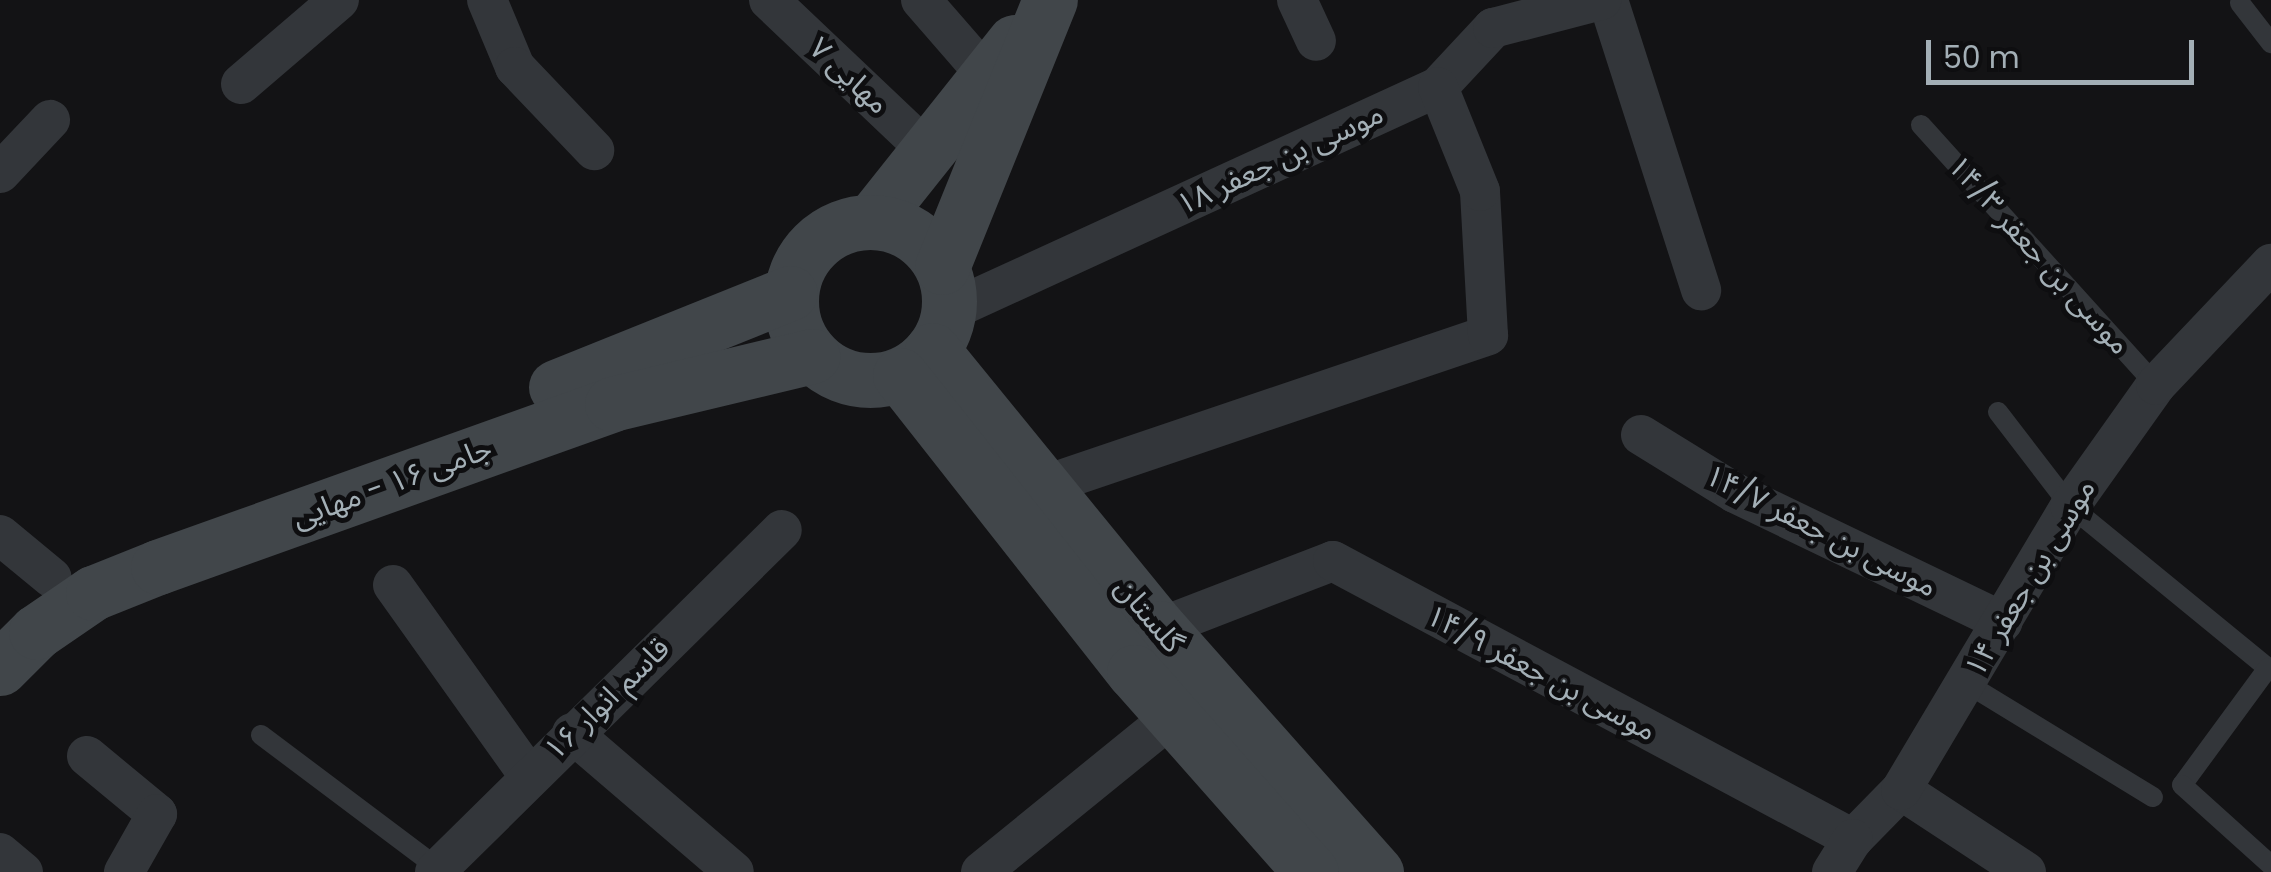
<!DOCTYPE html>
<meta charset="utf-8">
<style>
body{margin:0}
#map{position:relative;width:2271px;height:872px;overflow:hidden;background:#131315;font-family:Poppins,"Noto Sans Arabic",sans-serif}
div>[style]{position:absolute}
.lane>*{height:20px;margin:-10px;padding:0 10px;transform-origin:10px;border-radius:10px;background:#33363a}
.street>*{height:40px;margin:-20px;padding:0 20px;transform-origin:20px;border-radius:20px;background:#33363a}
.secondary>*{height:55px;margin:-27.5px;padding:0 27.5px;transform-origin:27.5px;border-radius:27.5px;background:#41464a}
.secondary>.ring{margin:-27.5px;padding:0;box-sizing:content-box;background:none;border:55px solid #41464a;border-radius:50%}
span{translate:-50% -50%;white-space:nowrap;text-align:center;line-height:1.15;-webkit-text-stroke:10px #0e0e10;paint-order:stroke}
.street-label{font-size:30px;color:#a3afb6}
.scale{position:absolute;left:1926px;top:40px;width:268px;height:45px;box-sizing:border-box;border:5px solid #a3afb6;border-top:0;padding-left:12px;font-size:30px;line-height:35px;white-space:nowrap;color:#a3afb6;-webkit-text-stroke:8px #0e0e10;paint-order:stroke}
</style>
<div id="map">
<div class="lane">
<i style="left:2240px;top:3px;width:51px;rotate:52.2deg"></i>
<i style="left:1921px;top:125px;width:350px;rotate:47.9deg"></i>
<i style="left:1998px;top:412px;width:118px;rotate:52.5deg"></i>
<i style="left:2070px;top:506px;width:256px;rotate:39.3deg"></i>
<i style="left:2268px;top:668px;width:145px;rotate:126.3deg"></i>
<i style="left:2182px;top:785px;width:120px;rotate:42deg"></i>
<i style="left:1966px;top:683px;width:219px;rotate:31.4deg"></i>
<i style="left:261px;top:735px;width:221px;rotate:36.9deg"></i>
</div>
<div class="street">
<i style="left:487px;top:0;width:73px;rotate:67.3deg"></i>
<i style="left:515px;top:67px;width:115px;rotate:46.4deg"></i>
<i style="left:769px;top:0;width:221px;rotate:43.5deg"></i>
<i style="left:921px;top:0;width:101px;rotate:49deg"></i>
<i style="left:1297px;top:0;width:45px;rotate:65.1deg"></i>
<i style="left:1608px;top:0;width:305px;rotate:72.2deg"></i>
<i style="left:241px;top:84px;width:129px;rotate:-40.6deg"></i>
<i style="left:0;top:173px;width:73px;rotate:-46.7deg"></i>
<i style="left:947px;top:312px;width:540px;rotate:-24.62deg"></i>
<i style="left:1438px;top:87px;width:81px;rotate:-47deg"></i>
<i style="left:1493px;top:28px;width:112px;rotate:-14.5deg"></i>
<i style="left:1641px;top:435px;width:110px;rotate:31.7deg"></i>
<i style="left:1735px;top:493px;width:297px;rotate:25.7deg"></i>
<i style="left:1043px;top:486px;width:470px;rotate:-18.7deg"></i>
<i style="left:1488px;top:335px;width:144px;rotate:-93.2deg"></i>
<i style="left:1480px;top:191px;width:112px;rotate:-112deg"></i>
<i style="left:0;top:535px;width:67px;rotate:39.6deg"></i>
<i style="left:393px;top:585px;width:232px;rotate:54.5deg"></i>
<i style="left:1159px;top:628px;width:186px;rotate:-21.1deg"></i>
<i style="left:1333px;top:561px;width:590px;rotate:28.13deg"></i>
<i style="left:1853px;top:839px;width:69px;rotate:-45.6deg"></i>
<i style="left:572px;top:733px;width:213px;rotate:40.6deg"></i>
<i style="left:87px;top:756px;width:91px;rotate:39.6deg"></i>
<i style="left:157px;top:814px;width:67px;rotate:119.6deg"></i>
<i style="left:0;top:853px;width:30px;rotate:40deg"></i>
<i style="left:435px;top:872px;width:487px;rotate:-44.6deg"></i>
<i style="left:981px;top:872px;width:247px;rotate:-39.1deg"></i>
<i style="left:1832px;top:872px;width:39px;rotate:-58deg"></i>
<i style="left:2026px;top:872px;width:149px;rotate:-146.7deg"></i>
<i style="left:1901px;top:790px;width:330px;rotate:-59.2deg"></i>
<i style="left:2070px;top:506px;width:148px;rotate:-54.6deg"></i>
<i style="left:2156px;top:385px;width:167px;rotate:-46.5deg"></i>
</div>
<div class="secondary">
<i style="left:871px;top:222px;width:230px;rotate:-51.5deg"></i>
<i class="ring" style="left:791px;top:222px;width:103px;height:103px"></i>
<i style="left:942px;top:267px;width:288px;rotate:-68deg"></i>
<i style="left:932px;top:350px;width:359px;rotate:50.8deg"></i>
<i style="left:1159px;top:628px;width:327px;rotate:48.4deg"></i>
<i style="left:900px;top:375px;width:378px;rotate:51.8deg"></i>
<i style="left:1134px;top:672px;width:267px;rotate:48.5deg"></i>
<i style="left:556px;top:387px;width:252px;rotate:-21.9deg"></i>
<i style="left:0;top:668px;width:51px;rotate:-45deg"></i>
<i style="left:36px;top:632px;width:69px;rotate:-34.4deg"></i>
<i style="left:93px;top:593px;width:70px;rotate:-21.8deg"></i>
<i style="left:158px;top:567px;width:482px;rotate:-19.7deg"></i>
<i style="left:612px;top:404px;width:206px;rotate:-13.5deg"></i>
</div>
<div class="street-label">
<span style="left:849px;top:76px;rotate:43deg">مهایی ۷</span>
<span style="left:1280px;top:159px;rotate:-25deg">موسی بن جعفر ۱۸</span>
<span style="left:2039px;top:255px;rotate:48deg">موسی بن جعفر ۱۴/۳</span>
<span style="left:392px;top:483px;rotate:-20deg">جامی ۱۶ - مهایی</span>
<span style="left:1821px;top:531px;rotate:27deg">موسی بن جعفر ۱۴/۷</span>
<span style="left:2030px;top:578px;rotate:-59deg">موسی بن جعفر ۱۴</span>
<span style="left:1149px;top:615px;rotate:50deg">گلستان</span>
<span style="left:1541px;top:673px;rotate:28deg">موسی بن جعفر ۱۴/۹</span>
<span style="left:607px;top:699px;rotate:-44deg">قاسم انوار ۱۶</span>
</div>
<div class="scale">50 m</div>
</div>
